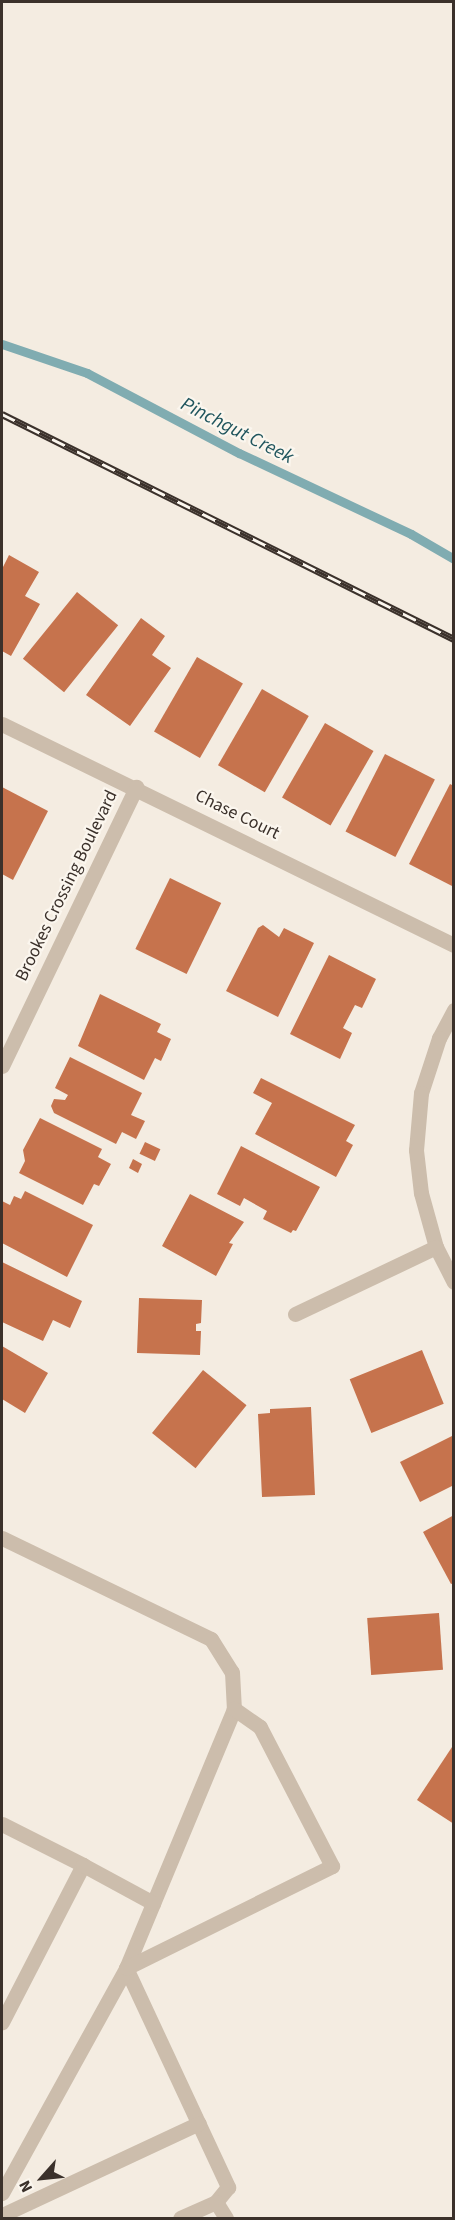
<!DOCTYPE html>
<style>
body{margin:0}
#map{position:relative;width:455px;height:2220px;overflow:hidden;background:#f4ece1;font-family:"Source Sans 3",sans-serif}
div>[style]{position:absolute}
.stream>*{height:9px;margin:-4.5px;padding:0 4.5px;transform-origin:4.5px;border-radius:4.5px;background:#80acb1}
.building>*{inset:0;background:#c6734d;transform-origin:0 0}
.service>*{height:15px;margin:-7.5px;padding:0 7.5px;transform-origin:7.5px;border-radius:7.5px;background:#ccbdac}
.minor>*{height:15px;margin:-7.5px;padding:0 7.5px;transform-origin:7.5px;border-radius:7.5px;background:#ccbdac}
.rail>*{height:7px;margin-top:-3.5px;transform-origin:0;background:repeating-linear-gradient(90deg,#fbf6ee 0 14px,#3b312b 0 28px);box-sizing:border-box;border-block:2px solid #3b312b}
span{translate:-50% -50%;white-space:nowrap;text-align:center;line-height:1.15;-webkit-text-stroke:4.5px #fbf6ee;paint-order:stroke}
.street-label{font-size:18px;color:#3b312b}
.water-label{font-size:20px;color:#20555d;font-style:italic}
.frame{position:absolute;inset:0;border:3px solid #3b312b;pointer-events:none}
.north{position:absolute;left:12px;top:2148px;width:60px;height:60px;-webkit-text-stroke:4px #fbf6ee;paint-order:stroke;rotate:243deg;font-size:16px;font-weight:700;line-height:24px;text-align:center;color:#3b312b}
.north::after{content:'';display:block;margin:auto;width:21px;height:27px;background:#3b312b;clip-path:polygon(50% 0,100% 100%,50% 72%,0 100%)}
</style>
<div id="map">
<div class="stream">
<i style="left:2px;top:344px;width:90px;rotate:18.8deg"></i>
<i style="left:87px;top:373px;width:172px;rotate:27.8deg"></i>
<i style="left:239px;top:453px;width:190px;rotate:25.2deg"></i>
<i style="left:411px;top:534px;width:50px;rotate:30.2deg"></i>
</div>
<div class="building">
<i style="clip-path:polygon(9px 555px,39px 572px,25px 596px,40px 604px,11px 656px,2px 651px,2px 569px)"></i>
<i style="left:77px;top:592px;width:53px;height:86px;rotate:39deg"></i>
<i style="clip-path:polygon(141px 618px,165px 636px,152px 655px,171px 668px,130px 726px,86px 695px)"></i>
<i style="left:197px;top:657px;width:53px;height:86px;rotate:30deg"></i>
<i style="left:262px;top:689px;width:54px;height:88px;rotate:30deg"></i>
<i style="left:325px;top:723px;width:56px;height:86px;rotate:30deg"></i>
<i style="left:385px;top:754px;width:56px;height:87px;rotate:27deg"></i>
<i style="clip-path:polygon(450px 784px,454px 786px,454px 887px,409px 864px)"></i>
<i style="clip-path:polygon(2px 787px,48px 811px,13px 880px,2px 874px)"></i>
<i style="left:170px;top:878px;width:57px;height:79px;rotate:26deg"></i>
<i style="clip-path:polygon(263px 925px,279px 937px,284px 928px,314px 943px,278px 1017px,226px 991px,258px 928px)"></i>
<i style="clip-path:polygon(329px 955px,376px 979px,362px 1008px,355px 1005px,343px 1028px,352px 1033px,340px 1059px,290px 1034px)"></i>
<i style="clip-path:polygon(100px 994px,161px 1024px,157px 1032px,171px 1039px,161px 1061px,155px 1058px,144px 1080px,78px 1046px)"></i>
<i style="clip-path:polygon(70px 1057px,142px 1093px,131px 1115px,145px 1121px,136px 1139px,122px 1132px,116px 1144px,54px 1113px,51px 1106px,54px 1099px,65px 1100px,68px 1095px,55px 1088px)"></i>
<i style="clip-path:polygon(261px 1078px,355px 1125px,346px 1141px,353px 1145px,336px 1177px,255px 1134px,272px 1103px,253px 1093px)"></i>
<i style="clip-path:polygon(40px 1118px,102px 1149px,98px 1157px,111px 1164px,99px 1186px,94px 1184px,83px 1205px,19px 1173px,25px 1161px,23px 1150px)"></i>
<i style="left:145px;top:1142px;width:17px;height:13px;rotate:25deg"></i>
<i style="clip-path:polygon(241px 1146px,320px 1187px,296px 1231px,293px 1230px,291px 1233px,263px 1219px,267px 1211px,244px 1198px,240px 1206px,217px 1194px)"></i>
<i style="clip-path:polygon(133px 1159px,142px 1164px,138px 1173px,129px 1168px)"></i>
<i style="clip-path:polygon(25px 1191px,93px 1225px,67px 1277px,2px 1243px,2px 1201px,10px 1205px,14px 1196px,21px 1199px)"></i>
<i style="clip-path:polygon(190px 1194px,244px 1222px,229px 1243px,233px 1244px,216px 1276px,162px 1246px)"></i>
<i style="clip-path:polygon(2px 1262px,82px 1301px,70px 1328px,53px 1320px,43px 1341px,2px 1322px)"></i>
<i style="clip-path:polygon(139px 1298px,202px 1300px,201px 1323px,196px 1324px,196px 1331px,201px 1331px,200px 1355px,137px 1353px)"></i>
<i style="clip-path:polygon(2px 1346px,48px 1373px,25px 1413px,2px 1399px)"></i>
<i style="left:422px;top:1350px;width:58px;height:78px;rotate:68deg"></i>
<i style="left:203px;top:1370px;width:56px;height:81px;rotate:39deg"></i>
<i style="clip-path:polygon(311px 1407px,315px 1495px,262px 1497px,258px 1414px,270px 1413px,270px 1409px)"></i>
<i style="clip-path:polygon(454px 1435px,454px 1485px,420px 1502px,400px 1462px)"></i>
<i style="clip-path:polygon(454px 1515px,454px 1583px,451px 1584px,423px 1532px)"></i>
<i style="left:439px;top:1613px;width:57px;height:72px;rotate:86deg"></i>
<i style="clip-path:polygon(454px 1744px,454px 1824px,417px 1800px)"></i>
</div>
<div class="service">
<i style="left:2px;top:1538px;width:232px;rotate:25.8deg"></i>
<i style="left:211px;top:1639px;width:39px;rotate:58deg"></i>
<i style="left:232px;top:1672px;width:37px;rotate:87deg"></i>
<i style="left:234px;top:1709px;width:281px;rotate:112.6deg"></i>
<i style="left:126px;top:1968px;width:242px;rotate:65deg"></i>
<i style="left:228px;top:2187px;width:19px;rotate:129deg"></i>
<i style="left:216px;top:2202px;width:39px;rotate:156deg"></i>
<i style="left:2px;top:1824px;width:91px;rotate:26.8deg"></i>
<i style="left:83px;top:1865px;width:177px;rotate:117.3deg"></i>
<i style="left:83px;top:1865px;width:80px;rotate:28.5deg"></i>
<i style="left:2px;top:2193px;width:257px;rotate:-61.1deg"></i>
<i style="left:126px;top:1968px;width:230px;rotate:-26.3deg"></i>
<i style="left:332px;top:1866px;width:157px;rotate:-117.4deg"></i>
<i style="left:260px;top:1727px;width:32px;rotate:-145deg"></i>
<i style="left:216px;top:2202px;width:19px;rotate:58deg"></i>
<i style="left:2px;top:2215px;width:217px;rotate:-25deg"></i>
</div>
<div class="minor">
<i style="left:2px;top:724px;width:503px;rotate:26.06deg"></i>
<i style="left:454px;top:1010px;width:32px;rotate:118deg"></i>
<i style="left:439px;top:1038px;width:58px;rotate:108.1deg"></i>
<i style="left:421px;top:1093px;width:57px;rotate:95deg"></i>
<i style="left:416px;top:1150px;width:43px;rotate:83.4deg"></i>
<i style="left:421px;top:1193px;width:56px;rotate:74.5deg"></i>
<i style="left:436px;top:1247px;width:39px;rotate:63deg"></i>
<i style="left:2px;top:1066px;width:310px;rotate:-64.3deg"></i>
<i style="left:295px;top:1314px;width:156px;rotate:-25.4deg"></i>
</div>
<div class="rail">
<i style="left:2px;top:414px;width:505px;rotate:26.46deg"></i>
</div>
<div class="street-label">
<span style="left:237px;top:815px;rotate:26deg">Chase Court</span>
<span style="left:67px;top:886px;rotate:-64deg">Brookes Crossing Boulevard</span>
</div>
<div class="water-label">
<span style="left:237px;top:431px;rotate:27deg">Pinchgut Creek</span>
</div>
<div class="frame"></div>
<div class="north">N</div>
</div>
